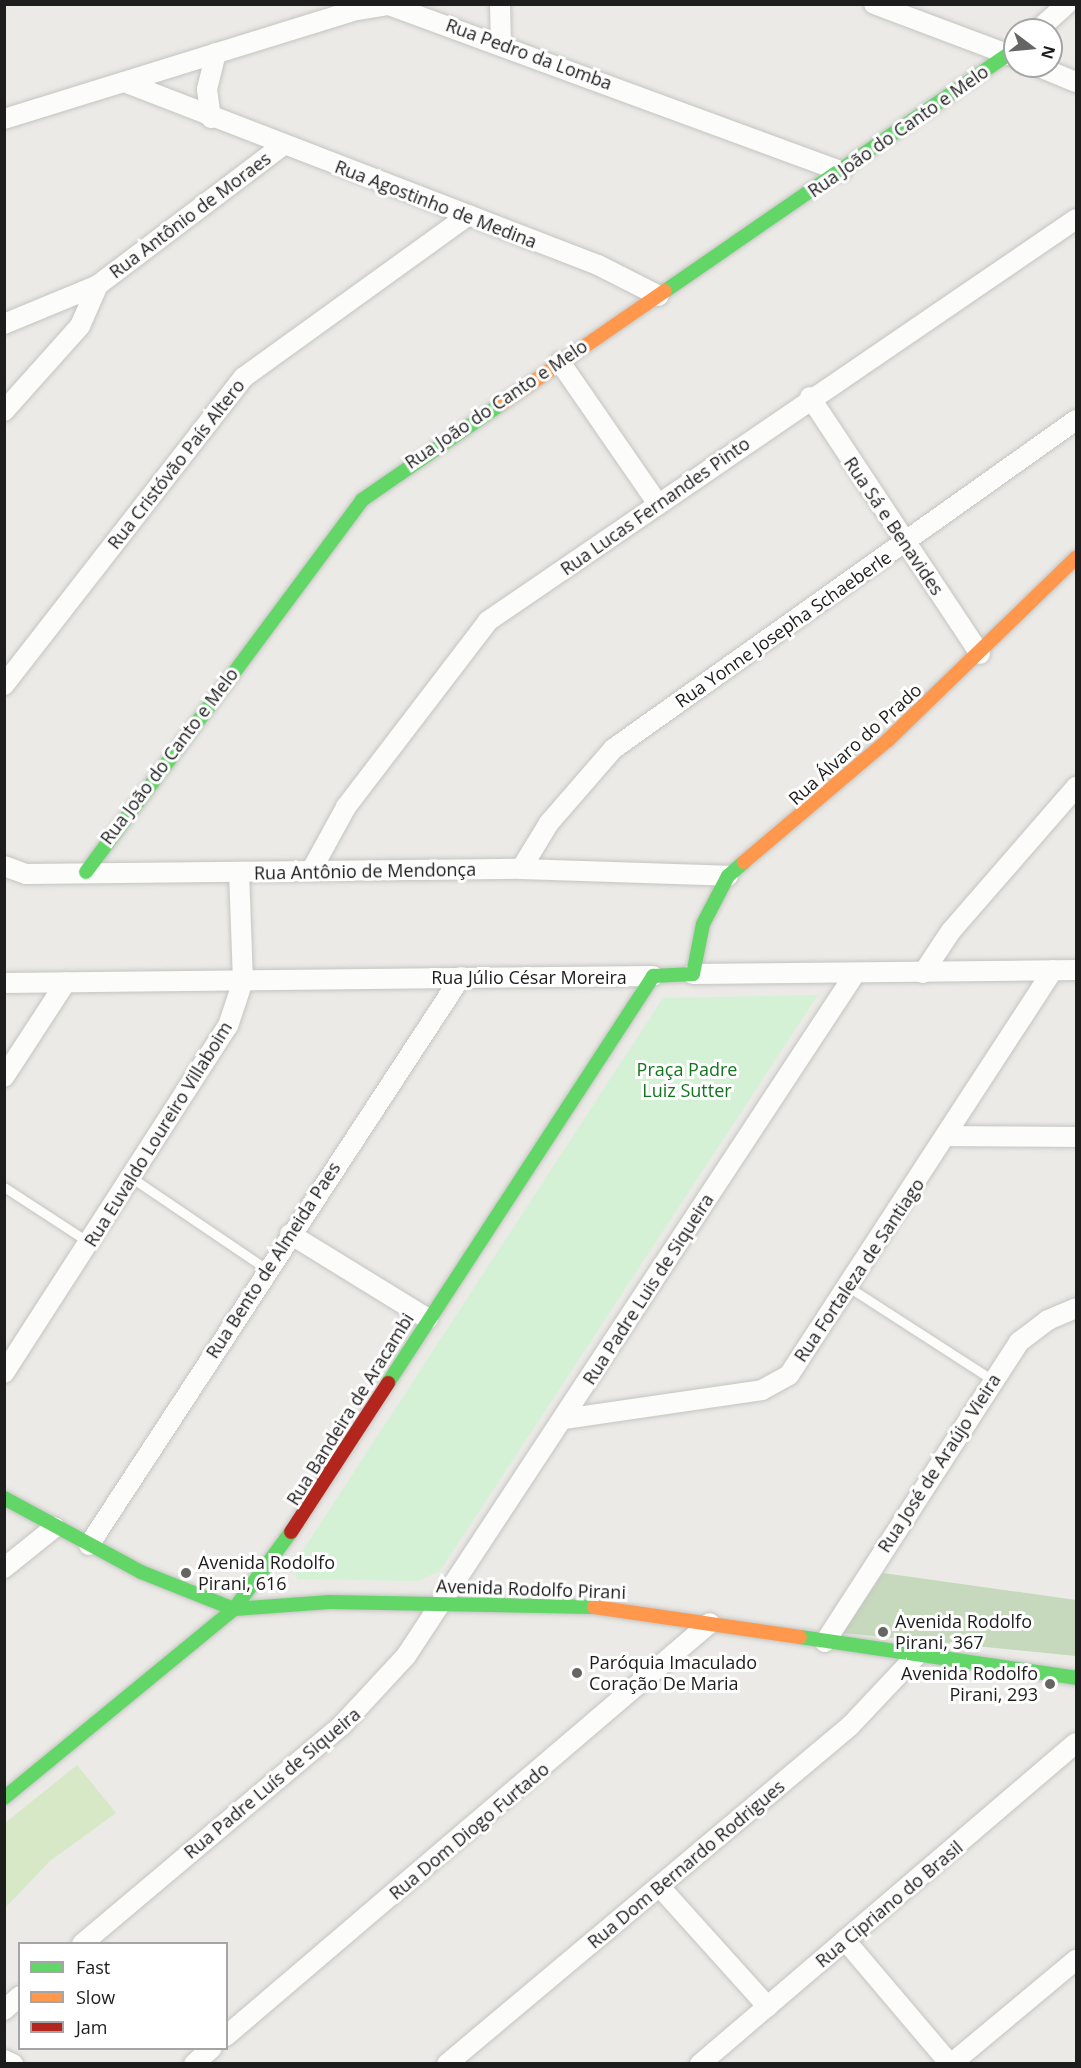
<!DOCTYPE html>
<meta charset="utf-8">
<style>
body{margin:0}
#map{position:relative;width:1081px;height:2068px;overflow:hidden;background:#ebeae6;font-family:"Open Sans",sans-serif}
div>[style]{position:absolute}
.grass>*{inset:0;background:#d7e8c6}
.forest>*{inset:0;background:#c6d9bc}
.park>*{inset:0;background:#d4f1d6}
.roads{filter:drop-shadow(0 0 2px #c4c4c2) drop-shadow(0 0 2px #c4c4c2)}
.lane>*{height:9px;margin:-4.5px;padding:0 4.5px;transform-origin:4.5px;border-radius:4.5px;background:#fcfcfb}
.street>*{height:20px;margin:-10px;padding:0 10px;transform-origin:10px;border-radius:10px;background:#fcfcfb}
.fast>*{height:14px;margin:-7px;padding:0 7px;transform-origin:7px;border-radius:7px;background:#63d668}
.slow>*{height:14px;margin:-7px;padding:0 7px;transform-origin:7px;border-radius:7px;background:#ff974d}
.jam>*{height:14px;margin:-7px;padding:0 7px;transform-origin:7px;border-radius:7px;background:#b3261e}
.dots>*{width:16px;height:16px;translate:-50% -50%;box-sizing:border-box;border:3px solid #fff;border-radius:50%}
span{translate:-50% -50%;white-space:nowrap;text-align:center;line-height:1.15;-webkit-text-stroke:6px #fff;paint-order:stroke}
.street-label{font-size:18px;color:#1d1d1d}
.park-label{font-size:18px;color:#11751d}
.poi-label{font-size:18px;color:#1d1d1d}
.left{translate:0 -50%;text-align:left}
.right{translate:-100% -50%;text-align:right}
.frame{position:absolute;inset:0;border:6px solid #1d1d1d;pointer-events:none}
.legend{position:absolute;left:18px;top:1942px;width:210px;height:108px;box-sizing:border-box;background:#fff;border:2px solid #a5a5a5;margin:0;padding:8px 10px;list-style:none;font-size:18px;color:#1d1d1d}
.legend li{display:flex;align-items:center;gap:12px;height:30px}
.legend b{width:30px;border:2px solid #a5a5a5}
.north{position:absolute;left:1003px;top:18px;width:60px;height:60px;box-sizing:border-box;background:#fff;border:2px solid #a5a5a5;border-radius:50%;rotate:106deg;font-size:16px;font-weight:700;line-height:24px;text-align:center;color:#1d1d1d}
.north::after{content:'';display:block;margin:auto;width:21px;height:27px;background:#656563;clip-path:polygon(50% 0,100% 100%,50% 72%,0 100%)}
</style>
<div id="map">
<div class="grass">
<i style="clip-path:polygon(77px 1765px,116px 1813px,50px 1861px,5px 1908px,5px 1823px)"></i>
</div>
<div class="forest">
<i style="clip-path:polygon(883px 1573px,1076px 1600px,1076px 1656px,843px 1633px)"></i>
</div>
<div class="park">
<i style="clip-path:polygon(818px 995px,440px 1571px,417px 1581px,297px 1579px,294px 1564px,663px 998px)"></i>
</div>
<div class="roads">
<div class="lane">
<i style="left:132px;top:1178px;width:161px;rotate:34.1deg"></i>
<i style="left:4px;top:1187px;width:103px;rotate:33.1deg"></i>
<i style="left:850px;top:1288px;width:168px;rotate:32.8deg"></i>
</div>
<div class="street">
<i style="left:500px;top:4px;width:40px;rotate:88.6deg"></i>
<i style="left:874px;top:4px;width:151px;rotate:20.6deg"></i>
<i style="left:1038px;top:30px;width:39px;rotate:-42deg"></i>
<i style="left:1037px;top:66px;width:42px;rotate:22.3deg"></i>
<i style="left:124px;top:82px;width:508px;rotate:21.11deg"></i>
<i style="left:598px;top:265px;width:68px;rotate:26.9deg"></i>
<i style="left:211px;top:118px;width:29px;rotate:-98deg"></i>
<i style="left:207px;top:89px;width:37px;rotate:-76deg"></i>
<i style="left:4px;top:119px;width:369px;rotate:-17.2deg"></i>
<i style="left:357px;top:10px;width:32px;rotate:-9deg"></i>
<i style="left:389px;top:5px;width:482px;rotate:20.2deg"></i>
<i style="left:4px;top:324px;width:102px;rotate:-22.5deg"></i>
<i style="left:98px;top:285px;width:231px;rotate:-37.1deg"></i>
<i style="left:560px;top:362px;width:173px;rotate:55.4deg"></i>
<i style="left:810px;top:397px;width:308px;rotate:56.5deg"></i>
<i style="left:4px;top:411px;width:114px;rotate:-48.2deg"></i>
<i style="left:80px;top:326px;width:45px;rotate:-66.3deg"></i>
<i style="left:4px;top:685px;width:390px;rotate:-52.1deg"></i>
<i style="left:244px;top:377px;width:277px;rotate:-35.8deg"></i>
<i style="left:4px;top:866px;width:23px;rotate:20deg"></i>
<i style="left:26px;top:874px;width:495px;rotate:-0.6deg"></i>
<i style="left:521px;top:869px;width:207px;rotate:1.9deg"></i>
<i style="left:521px;top:869px;width:54px;rotate:-58.7deg"></i>
<i style="left:549px;top:823px;width:98px;rotate:-49.1deg"></i>
<i style="left:613px;top:749px;width:568px;rotate:-35.4deg"></i>
<i style="left:311px;top:871px;width:73px;rotate:-61.3deg"></i>
<i style="left:346px;top:807px;width:234px;rotate:-52.6deg"></i>
<i style="left:488px;top:621px;width:712px;rotate:-34.36deg"></i>
<i style="left:923px;top:973px;width:50px;rotate:-56.3deg"></i>
<i style="left:951px;top:931px;width:191px;rotate:-49deg"></i>
<i style="left:693px;top:974px;width:383px;rotate:-0.6deg"></i>
<i style="left:4px;top:983px;width:649px;rotate:-0.62deg"></i>
<i style="left:4px;top:1077px;width:113px;rotate:-56.9deg"></i>
<i style="left:948px;top:1136px;width:128px;rotate:0.4deg"></i>
<i style="left:290px;top:1234px;width:162px;rotate:31.6deg"></i>
<i style="left:4px;top:1373px;width:413px;rotate:-57.2deg"></i>
<i style="left:228px;top:1026px;width:47px;rotate:-71.6deg"></i>
<i style="left:243px;top:981px;width:108px;rotate:-92.1deg"></i>
<i style="left:564px;top:1419px;width:200px;rotate:-8.3deg"></i>
<i style="left:762px;top:1390px;width:31px;rotate:-29deg"></i>
<i style="left:789px;top:1375px;width:483px;rotate:-56.9deg"></i>
<i style="left:89px;top:1545px;width:679px;rotate:-56.78deg"></i>
<i style="left:4px;top:1568px;width:65px;rotate:-38.8deg"></i>
<i style="left:825px;top:1642px;width:357px;rotate:-57.1deg"></i>
<i style="left:1019px;top:1342px;width:36px;rotate:-37deg"></i>
<i style="left:1048px;top:1320px;width:30px;rotate:-23deg"></i>
<i style="left:660px;top:1887px;width:161px;rotate:48deg"></i>
<i style="left:845px;top:1940px;width:162px;rotate:49.7deg"></i>
<i style="left:82px;top:1944px;width:340px;rotate:-40.1deg"></i>
<i style="left:342px;top:1725px;width:94px;rotate:-47.2deg"></i>
<i style="left:406px;top:1656px;width:815px;rotate:-56.66deg"></i>
<i style="left:4px;top:2010px;width:21px;rotate:-41deg"></i>
<i style="left:226px;top:2036px;width:636px;rotate:-40.47deg"></i>
<i style="left:4px;top:2060px;width:10px;rotate:24deg"></i>
<i style="left:194px;top:2064px;width:24px;rotate:-42deg"></i>
<i style="left:447px;top:2064px;width:526px;rotate:-39.99deg"></i>
<i style="left:850px;top:1726px;width:96px;rotate:-46.7deg"></i>
<i style="left:700px;top:2064px;width:494px;rotate:-40.5deg"></i>
<i style="left:951px;top:2064px;width:163px;rotate:-39.8deg"></i>
</div>
<div class="fast">
<i style="left:665px;top:291px;width:425px;rotate:-34.6deg"></i>
<i style="left:86px;top:872px;width:463px;rotate:-53.4deg"></i>
<i style="left:362px;top:500px;width:169px;rotate:-34.6deg"></i>
<i style="left:388px;top:1383px;width:486px;rotate:-56.9deg"></i>
<i style="left:653px;top:976px;width:40px;rotate:-2.9deg"></i>
<i style="left:693px;top:974px;width:51px;rotate:-78.7deg"></i>
<i style="left:703px;top:924px;width:54px;rotate:-62.5deg"></i>
<i style="left:728px;top:876px;width:21px;rotate:-41deg"></i>
<i style="left:4px;top:1498px;width:156px;rotate:28.4deg"></i>
<i style="left:141px;top:1572px;width:100px;rotate:21.7deg"></i>
<i style="left:234px;top:1609px;width:96px;rotate:-4.2deg"></i>
<i style="left:330px;top:1602px;width:264px;rotate:1.1deg"></i>
<i style="left:800px;top:1637px;width:279px;rotate:8.4deg"></i>
<i style="left:4px;top:1798px;width:298px;rotate:-39.4deg"></i>
<i style="left:234px;top:1609px;width:96px;rotate:-53.5deg"></i>
</div>
<div class="slow">
<i style="left:501px;top:404px;width:199px;rotate:-34.6deg"></i>
<i style="left:744px;top:862px;width:189px;rotate:-40.3deg"></i>
<i style="left:888px;top:740px;width:262px;rotate:-44.1deg"></i>
<i style="left:594px;top:1607px;width:208px;rotate:8.3deg"></i>
</div>
<div class="jam">
<i style="left:291px;top:1532px;width:178px;rotate:-56.9deg"></i>
</div>
</div>
<div class="dots">
<i style="left:186px;top:1573px;background:#656563"></i>
<i style="left:883px;top:1632px;background:#656563"></i>
<i style="left:577px;top:1673px;background:#656563"></i>
<i style="left:1050px;top:1684px;background:#656563"></i>
</div>
<div class="street-label">
<span style="left:529px;top:54px;rotate:20deg">Rua Pedro da Lomba</span>
<span style="left:898px;top:131px;rotate:-35deg">Rua João do Canto e Melo</span>
<span style="left:436px;top:204px;rotate:21deg">Rua Agostinho de Medina</span>
<span style="left:190px;top:215px;rotate:-37deg">Rua Antônio de Moraes</span>
<span style="left:496px;top:404px;rotate:-34deg">Rua João do Canto e Melo</span>
<span style="left:176px;top:464px;rotate:-52deg">Rua Cristóvão País Altero</span>
<span style="left:655px;top:506px;rotate:-35deg">Rua Lucas Fernandes Pinto</span>
<span style="left:894px;top:526px;rotate:56deg">Rua Sá e Benavides</span>
<span style="left:783px;top:629px;rotate:-35deg">Rua Yonne Josepha Schaeberle</span>
<span style="left:855px;top:744px;rotate:-42deg">Rua Álvaro do Prado</span>
<span style="left:169px;top:756px;rotate:-53deg">Rua João do Canto e Melo</span>
<span style="left:365px;top:871px;rotate:-1deg">Rua Antônio de Mendonça</span>
<span style="left:529px;top:977px">Rua Júlio César Moreira</span>
<span style="left:158px;top:1134px;rotate:-58deg">Rua Euvaldo Loureiro Villaboim</span>
<span style="left:273px;top:1260px;rotate:-57deg">Rua Bento de Almeida Paes</span>
<span style="left:859px;top:1270px;rotate:-56deg">Rua Fortaleza de Santiago</span>
<span style="left:648px;top:1289px;rotate:-57deg">Rua Padre Luis de Siqueira</span>
<span style="left:350px;top:1409px;rotate:-58deg">Rua Bandeira de Aracambi</span>
<span style="left:939px;top:1463px;rotate:-57deg">Rua José de Araújo Vieira</span>
<span style="left:531px;top:1589px;rotate:2deg">Avenida Rodolfo Pirani</span>
<span style="left:272px;top:1783px;rotate:-40deg">Rua Padre Luís de Siqueira</span>
<span style="left:469px;top:1831px;rotate:-40deg">Rua Dom Diogo Furtado</span>
<span style="left:686px;top:1864px;rotate:-40deg">Rua Dom Bernardo Rodrigues</span>
<span style="left:889px;top:1904px;rotate:-40deg">Rua Cipriano do Brasil</span>
</div>
<div class="park-label">
<span style="left:687px;top:1080px">Praça Padre<br>Luiz Sutter</span>
</div>
<div class="poi-label">
<span class="left" style="left:198px;top:1573px">Avenida Rodolfo<br>Pirani, 616</span>
<span class="left" style="left:895px;top:1632px">Avenida Rodolfo<br>Pirani, 367</span>
<span class="left" style="left:589px;top:1673px">Paróquia Imaculado<br>Coração De Maria</span>
<span class="right" style="left:1038px;top:1684px">Avenida Rodolfo<br>Pirani, 293</span>
</div>
<div class="frame"></div>
<ul class="legend">
<li><b style="height:8px;background:#63d668"></b>Fast</li>
<li><b style="height:8px;background:#ff974d"></b>Slow</li>
<li><b style="height:8px;background:#b3261e"></b>Jam</li>
</ul>
<div class="north">N</div>
</div>
